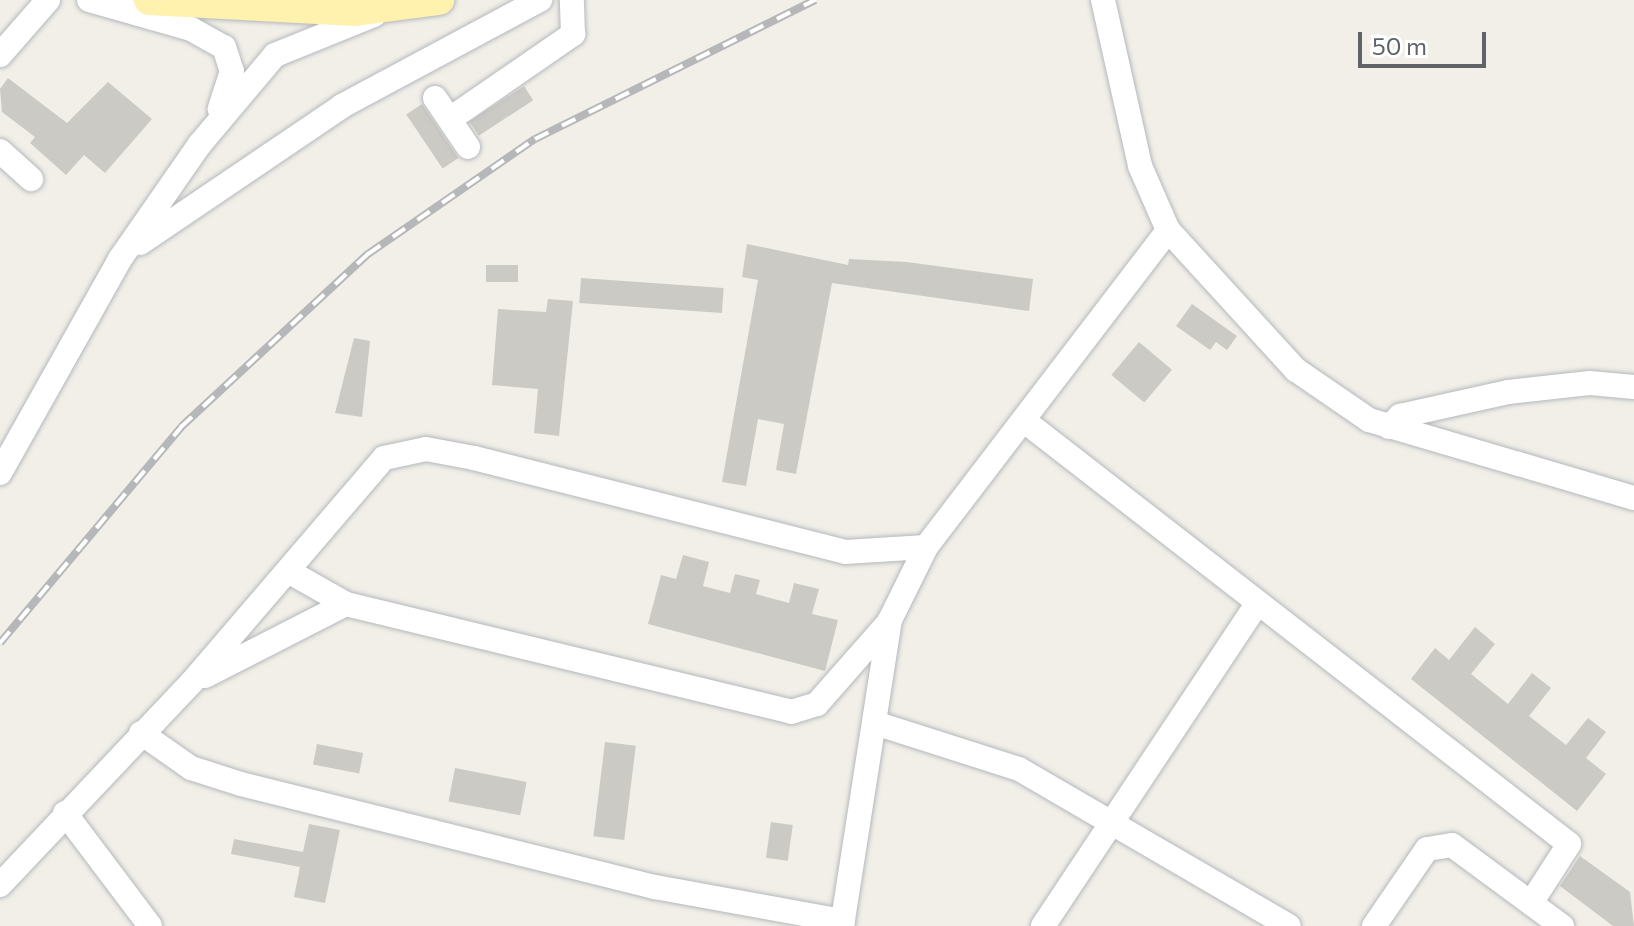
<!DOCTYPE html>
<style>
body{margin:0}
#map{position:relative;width:1634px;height:926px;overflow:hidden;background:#f1efe8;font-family:Commissioner,sans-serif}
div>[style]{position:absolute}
.building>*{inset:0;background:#cccac5;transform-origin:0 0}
.roads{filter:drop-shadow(0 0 2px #b5b8bc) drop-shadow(0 0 2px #b5b8bc)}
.minor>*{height:24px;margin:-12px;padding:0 12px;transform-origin:12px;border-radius:12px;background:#fff}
.major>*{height:30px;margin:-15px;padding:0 15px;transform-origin:15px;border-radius:15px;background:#fff2af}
.rail>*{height:8px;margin-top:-4px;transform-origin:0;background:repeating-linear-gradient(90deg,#fff 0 15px,#b6b7b8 0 30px);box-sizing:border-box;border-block:2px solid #b6b7b8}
span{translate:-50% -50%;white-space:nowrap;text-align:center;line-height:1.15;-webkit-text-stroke:7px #fff;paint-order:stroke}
.scale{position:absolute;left:1358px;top:32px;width:128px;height:36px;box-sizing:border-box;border:4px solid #5f6368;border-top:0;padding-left:10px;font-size:24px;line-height:28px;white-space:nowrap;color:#5f6368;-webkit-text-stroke:6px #fff;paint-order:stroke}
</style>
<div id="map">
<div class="building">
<i style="clip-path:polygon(8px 78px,67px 123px,108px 82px,152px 119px,105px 173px,84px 155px,66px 175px,30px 143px,35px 137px,2px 112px,0 89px)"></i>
<i style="left:524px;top:86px;width:17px;height:65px;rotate:57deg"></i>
<i style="left:422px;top:104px;width:65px;height:19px;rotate:56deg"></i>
<i style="clip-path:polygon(747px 244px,848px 265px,849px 259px,907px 262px,1033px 279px,1029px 311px,832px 283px,796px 474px,776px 470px,784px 424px,758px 419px,746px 486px,722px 482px,758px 280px,742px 277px)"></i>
<i style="left:486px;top:265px;width:32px;height:17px"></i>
<i style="left:581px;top:278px;width:143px;height:25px;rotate:4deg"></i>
<i style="clip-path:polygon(548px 299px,573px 301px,559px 436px,534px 433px,538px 389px,492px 385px,498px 309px,546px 312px)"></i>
<i style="clip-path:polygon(1192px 304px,1237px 336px,1227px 350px,1216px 342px,1210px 350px,1176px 326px)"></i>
<i style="clip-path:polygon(354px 338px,370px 341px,362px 417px,335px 413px)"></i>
<i style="left:1139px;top:342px;width:43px;height:43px;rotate:40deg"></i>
<i style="clip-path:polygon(683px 555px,709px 562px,703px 586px,730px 593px,735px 574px,760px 580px,756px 594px,789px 603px,794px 583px,819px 589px,812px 614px,838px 620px,825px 671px,648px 624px,661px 575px,676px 579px)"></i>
<i style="clip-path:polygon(1475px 627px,1495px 644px,1471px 674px,1508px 704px,1532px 673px,1551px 688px,1529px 716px,1566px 745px,1588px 718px,1606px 732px,1586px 758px,1606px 774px,1577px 811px,1411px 679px,1435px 648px,1449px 660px)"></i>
<i style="left:605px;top:742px;width:31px;height:95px;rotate:7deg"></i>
<i style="left:317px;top:744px;width:47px;height:21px;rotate:11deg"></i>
<i style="left:455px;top:768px;width:73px;height:34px;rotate:11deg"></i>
<i style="left:771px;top:822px;width:22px;height:36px;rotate:8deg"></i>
<i style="clip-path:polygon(309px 824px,340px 830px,325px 903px,294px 897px,300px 867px,231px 854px,234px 839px,303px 852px)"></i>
<i style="clip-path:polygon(1580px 856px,1630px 892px,1634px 926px,1613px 926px,1560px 886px)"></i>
</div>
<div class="roads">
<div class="minor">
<i style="left:89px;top:0;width:106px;rotate:15.9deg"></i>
<i style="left:191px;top:29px;width:38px;rotate:29deg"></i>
<i style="left:224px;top:47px;width:25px;rotate:72deg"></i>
<i style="left:232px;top:71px;width:40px;rotate:108deg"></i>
<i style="left:1103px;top:0;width:170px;rotate:77.4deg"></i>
<i style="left:1140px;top:166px;width:70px;rotate:66.4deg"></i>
<i style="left:1168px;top:230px;width:190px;rotate:47.6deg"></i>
<i style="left:1296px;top:370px;width:88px;rotate:34.4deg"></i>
<i style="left:1369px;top:420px;width:276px;rotate:16.4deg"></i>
<i style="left:0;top:55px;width:73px;rotate:-48.9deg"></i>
<i style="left:435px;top:98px;width:59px;rotate:56deg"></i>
<i style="left:450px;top:119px;width:150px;rotate:-34.6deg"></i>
<i style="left:573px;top:34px;width:34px;rotate:-92deg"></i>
<i style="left:0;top:151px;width:42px;rotate:42.1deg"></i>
<i style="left:140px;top:243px;width:244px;rotate:-34.1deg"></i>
<i style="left:342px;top:106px;width:225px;rotate:-28.2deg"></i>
<i style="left:1027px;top:423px;width:686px;rotate:37.84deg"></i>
<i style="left:1569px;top:844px;width:70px;rotate:122.8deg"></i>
<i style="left:1389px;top:427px;width:16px;rotate:-45deg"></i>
<i style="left:1400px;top:416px;width:111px;rotate:-12.5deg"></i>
<i style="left:1508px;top:392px;width:82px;rotate:-6.3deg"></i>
<i style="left:1590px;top:383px;width:44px;rotate:5.2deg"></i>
<i style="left:0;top:473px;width:245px;rotate:-60.7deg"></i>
<i style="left:120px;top:259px;width:140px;rotate:-55.2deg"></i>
<i style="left:200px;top:144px;width:116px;rotate:-49.9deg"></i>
<i style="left:275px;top:55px;width:107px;rotate:-22deg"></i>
<i style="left:288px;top:571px;width:67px;rotate:29.6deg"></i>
<i style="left:346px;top:604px;width:458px;rotate:13.6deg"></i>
<i style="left:791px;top:712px;width:27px;rotate:-17deg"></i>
<i style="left:817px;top:704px;width:109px;rotate:-48.7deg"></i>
<i style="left:205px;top:676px;width:158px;rotate:-27.1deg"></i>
<i style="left:875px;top:723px;width:151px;rotate:17.7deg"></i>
<i style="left:1019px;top:769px;width:312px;rotate:30.2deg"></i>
<i style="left:141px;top:733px;width:61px;rotate:35deg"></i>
<i style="left:191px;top:768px;width:52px;rotate:17.7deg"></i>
<i style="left:241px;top:784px;width:427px;rotate:14deg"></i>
<i style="left:655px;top:887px;width:191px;rotate:10.3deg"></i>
<i style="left:65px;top:813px;width:141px;rotate:53deg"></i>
<i style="left:0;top:885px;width:279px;rotate:-46.6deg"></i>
<i style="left:192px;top:682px;width:295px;rotate:-49.4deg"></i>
<i style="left:384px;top:458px;width:43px;rotate:-12.1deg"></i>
<i style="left:426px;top:449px;width:49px;rotate:10.6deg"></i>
<i style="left:474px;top:458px;width:383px;rotate:14.2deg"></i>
<i style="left:845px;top:552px;width:81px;rotate:-3.5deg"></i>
<i style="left:842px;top:926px;width:310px;rotate:-81.1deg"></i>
<i style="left:890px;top:620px;width:81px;rotate:-63.7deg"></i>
<i style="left:926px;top:547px;width:399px;rotate:-52.6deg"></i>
<i style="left:1043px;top:926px;width:388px;rotate:-56.4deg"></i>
<i style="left:1374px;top:926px;width:93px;rotate:-55.5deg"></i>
<i style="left:1427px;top:849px;width:25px;rotate:-9deg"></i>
<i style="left:1452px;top:845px;width:137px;rotate:36.4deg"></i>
</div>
<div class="major">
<i style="left:149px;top:0;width:206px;rotate:3.1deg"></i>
<i style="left:355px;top:11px;width:85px;rotate:-7.5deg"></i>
</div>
</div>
<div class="rail">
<i style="left:0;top:643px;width:282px;rotate:-50deg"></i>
<i style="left:181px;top:427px;width:255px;rotate:-42.8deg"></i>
<i style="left:368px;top:254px;width:203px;rotate:-34.6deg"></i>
<i style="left:535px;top:139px;width:313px;rotate:-26.4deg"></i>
</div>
<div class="scale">50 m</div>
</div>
